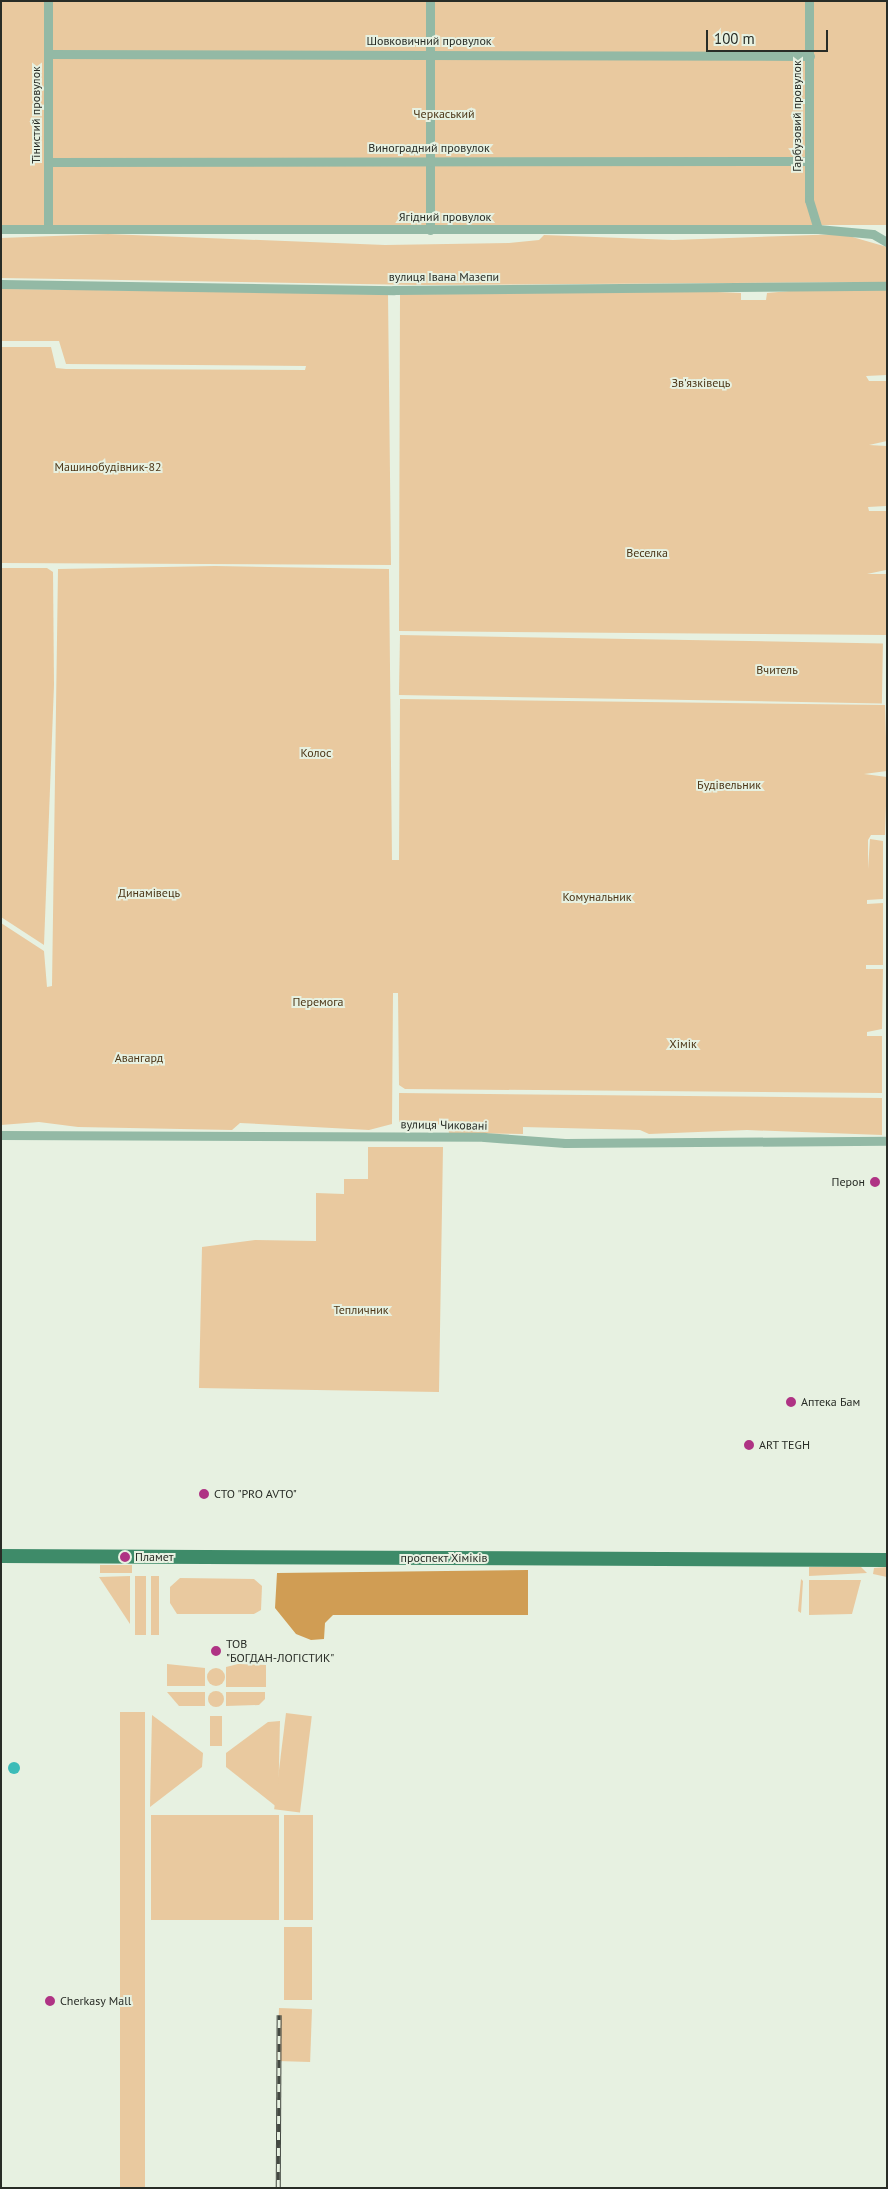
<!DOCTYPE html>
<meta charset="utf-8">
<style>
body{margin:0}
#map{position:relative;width:888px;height:2189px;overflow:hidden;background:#e7f1e1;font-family:"PT Sans",sans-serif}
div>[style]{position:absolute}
.green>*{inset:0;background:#e9c99f;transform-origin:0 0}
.round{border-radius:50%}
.forest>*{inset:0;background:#d09d54}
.water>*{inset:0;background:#3cbcb8}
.minor>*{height:9px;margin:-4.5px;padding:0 4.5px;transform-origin:4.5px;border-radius:4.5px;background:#93b9a5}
.primary>*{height:14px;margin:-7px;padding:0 7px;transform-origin:7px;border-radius:7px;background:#3e8b69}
.rail>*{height:4.5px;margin-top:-2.25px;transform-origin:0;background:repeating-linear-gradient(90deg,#e7f1e1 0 8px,#444942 0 16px);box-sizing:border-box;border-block:1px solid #444942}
.dots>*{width:14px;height:14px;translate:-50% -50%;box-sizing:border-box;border:2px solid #e7f1e1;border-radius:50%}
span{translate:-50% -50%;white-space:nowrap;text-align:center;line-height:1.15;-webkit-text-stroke:4px #e7f1e1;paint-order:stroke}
.street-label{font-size:12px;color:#282c26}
.park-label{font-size:12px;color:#4c3617}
.poi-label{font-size:12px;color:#282c26}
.right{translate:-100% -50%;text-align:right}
.left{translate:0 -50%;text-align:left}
.frame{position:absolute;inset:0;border:2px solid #282c26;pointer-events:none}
.scale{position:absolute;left:706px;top:30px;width:122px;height:22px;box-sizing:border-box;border:2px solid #282c26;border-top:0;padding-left:6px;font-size:15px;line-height:18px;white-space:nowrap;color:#282c26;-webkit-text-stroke:4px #e7f1e1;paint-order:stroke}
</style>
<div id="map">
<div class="green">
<i style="left:1px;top:1px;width:886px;height:224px"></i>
<i style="clip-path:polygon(108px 234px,385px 245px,509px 243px,539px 240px,544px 235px,673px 240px,842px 234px,887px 247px,887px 282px,419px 285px,1px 278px,1px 238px)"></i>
<i style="clip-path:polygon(1px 289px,388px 293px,391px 565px,1px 563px,1px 347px,51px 347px,56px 368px,66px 369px,305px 370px,306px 366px,66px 364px,59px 341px,1px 341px)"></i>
<i style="clip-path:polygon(887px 289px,887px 375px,866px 376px,869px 381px,887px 381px,887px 441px,869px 445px,887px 446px,886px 506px,868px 507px,869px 511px,886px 511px,886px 570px,867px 574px,887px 574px,886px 635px,399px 631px,400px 293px,693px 291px,741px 293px,741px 300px,766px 300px,767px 293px,790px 291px)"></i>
<i style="clip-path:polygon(215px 566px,389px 569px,392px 860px,399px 860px,400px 699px,885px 705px,887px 771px,864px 774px,887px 777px,885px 835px,871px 835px,868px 840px,868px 869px,870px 839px,883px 841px,883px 899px,867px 900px,867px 904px,883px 903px,883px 965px,866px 965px,866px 969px,883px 969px,882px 1029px,867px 1032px,867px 1036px,882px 1036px,882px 1093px,405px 1089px,399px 1085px,398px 993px,393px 993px,392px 1124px,369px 1130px,240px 1123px,232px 1130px,78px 1127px,39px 1122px,1px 1125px,1px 923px,44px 951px,47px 987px,52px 986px,58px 569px)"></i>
<i style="clip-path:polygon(1px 568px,47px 568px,53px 572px,54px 685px,44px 945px,1px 917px)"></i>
<i style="left:400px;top:635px;width:483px;height:60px;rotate:1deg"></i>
<i style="clip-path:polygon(399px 1093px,882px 1098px,882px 1135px,747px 1130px,649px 1134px,640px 1130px,523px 1127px,523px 1134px,449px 1133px,448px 1125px,399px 1122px)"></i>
<i style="clip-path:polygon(368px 1147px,443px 1147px,439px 1392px,199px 1388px,202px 1247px,255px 1240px,316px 1241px,316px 1193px,344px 1194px,344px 1179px,368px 1179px)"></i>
<i style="left:100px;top:1565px;width:32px;height:8px"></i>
<i style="clip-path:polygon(809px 1567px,861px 1567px,867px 1573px,809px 1576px)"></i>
<i style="clip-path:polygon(887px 1567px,887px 1577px,873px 1574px,874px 1568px)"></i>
<i style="clip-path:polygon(130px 1576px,130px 1624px,99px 1577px)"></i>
<i style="left:135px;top:1576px;width:11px;height:59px"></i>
<i style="left:151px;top:1576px;width:8px;height:59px"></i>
<i style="clip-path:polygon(180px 1578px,254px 1579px,262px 1586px,261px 1610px,254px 1614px,177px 1614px,170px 1603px,170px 1587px)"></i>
<i style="clip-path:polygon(801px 1579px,803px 1581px,801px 1613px,798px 1611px)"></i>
<i style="clip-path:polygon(809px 1580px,861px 1580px,852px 1614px,809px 1615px)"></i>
<i style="clip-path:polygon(167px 1664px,205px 1668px,205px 1686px,167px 1686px)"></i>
<i style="clip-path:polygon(238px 1664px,266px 1665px,266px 1687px,226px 1687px,226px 1667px)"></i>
<i class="round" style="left:207px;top:1668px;width:18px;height:18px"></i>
<i class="round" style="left:208px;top:1691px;width:16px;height:16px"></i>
<i style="clip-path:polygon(167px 1692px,205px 1692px,205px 1706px,179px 1706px)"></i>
<i style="clip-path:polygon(226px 1692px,265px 1692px,265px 1699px,259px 1705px,226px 1706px)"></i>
<i style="left:120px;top:1712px;width:25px;height:476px"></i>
<i style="left:286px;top:1713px;width:26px;height:97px;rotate:7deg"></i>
<i style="clip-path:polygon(152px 1715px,203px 1753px,202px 1767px,150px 1807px)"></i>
<i style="left:210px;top:1716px;width:12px;height:30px"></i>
<i style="clip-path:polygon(280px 1721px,278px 1808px,226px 1767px,226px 1753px,268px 1722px)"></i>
<i style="left:279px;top:1815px;width:105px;height:128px;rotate:90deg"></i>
<i style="left:284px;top:1815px;width:29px;height:105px"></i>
<i style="left:312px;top:1927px;width:73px;height:28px;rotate:90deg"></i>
<i style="left:279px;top:2008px;width:33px;height:53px;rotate:2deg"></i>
</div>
<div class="forest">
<i style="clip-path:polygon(528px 1570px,528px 1615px,333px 1615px,325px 1623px,324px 1639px,311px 1640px,296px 1634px,275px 1608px,277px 1573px)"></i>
</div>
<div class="water">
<i class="round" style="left:8px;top:1762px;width:12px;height:12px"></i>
</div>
<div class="minor">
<i style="left:430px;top:1px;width:229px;rotate:90deg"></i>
<i style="left:809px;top:1px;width:199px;rotate:90deg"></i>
<i style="left:809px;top:200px;width:30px;rotate:73deg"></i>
<i style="left:48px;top:54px;width:762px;rotate:0.15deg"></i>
<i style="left:49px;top:162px;width:760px;rotate:-0.08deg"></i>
<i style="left:1px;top:229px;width:817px"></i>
<i style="left:818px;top:229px;width:55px;rotate:5.2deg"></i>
<i style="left:873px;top:234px;width:16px;rotate:30deg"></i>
<i style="left:48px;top:229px;width:228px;rotate:-90deg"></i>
<i style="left:1px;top:284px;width:393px;rotate:0.9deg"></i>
<i style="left:394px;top:290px;width:493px;rotate:-0.5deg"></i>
<i style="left:1px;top:1135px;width:483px;rotate:0.2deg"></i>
<i style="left:484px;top:1137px;width:81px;rotate:4.2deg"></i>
<i style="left:565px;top:1143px;width:322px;rotate:-0.4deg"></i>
</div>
<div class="primary">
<i style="left:1px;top:1556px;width:886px;rotate:0.26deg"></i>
</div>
<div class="rail">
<i style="left:278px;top:2188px;width:173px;rotate:-89.7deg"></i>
</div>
<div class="dots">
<i style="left:875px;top:1182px;background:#af3384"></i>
<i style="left:791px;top:1402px;background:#af3384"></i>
<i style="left:749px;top:1445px;background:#af3384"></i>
<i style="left:204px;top:1494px;background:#af3384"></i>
<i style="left:125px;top:1557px;background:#af3384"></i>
<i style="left:216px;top:1651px;background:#af3384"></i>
<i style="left:50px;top:2001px;background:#af3384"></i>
</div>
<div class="street-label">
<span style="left:429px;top:41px">Шовковичний провулок</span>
<span style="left:36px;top:115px;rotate:-90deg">Тінистий провулок</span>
<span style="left:797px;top:116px;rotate:-90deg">Гарбузовий провулок</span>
<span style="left:429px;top:148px">Виноградний провулок</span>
<span style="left:445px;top:217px">Ягідний провулок</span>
<span style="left:444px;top:277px">вулиця Івана Мазепи</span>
<span style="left:444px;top:1125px;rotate:1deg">вулиця Чиковані</span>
<span style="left:444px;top:1558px">проспект Хіміків</span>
</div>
<div class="park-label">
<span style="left:444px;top:114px">Черкаський</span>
<span style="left:701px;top:383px">Зв'язківець</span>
<span style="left:108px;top:467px">Машинобудівник-82</span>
<span style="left:647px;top:553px">Веселка</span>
<span style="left:777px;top:670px">Вчитель</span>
<span style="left:316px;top:753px">Колос</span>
<span style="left:729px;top:785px">Будівельник</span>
<span style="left:149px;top:893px">Динамівець</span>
<span style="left:597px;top:897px">Комунальник</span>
<span style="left:318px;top:1002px">Перемога</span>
<span style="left:683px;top:1044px">Хімік</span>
<span style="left:139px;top:1058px">Авангард</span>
<span style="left:361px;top:1310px">Тепличник</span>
</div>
<div class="poi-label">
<span class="right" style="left:865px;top:1182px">Перон</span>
<span class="left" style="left:801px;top:1402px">Аптека Бам</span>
<span class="left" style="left:759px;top:1445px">ART TEGH</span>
<span class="left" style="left:214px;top:1494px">СТО "PRO AVTO"</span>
<span class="left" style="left:135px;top:1557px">Пламет</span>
<span class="left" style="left:226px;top:1651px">ТОВ<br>"БОГДАН-ЛОГІСТИК"</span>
<span class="left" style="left:60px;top:2001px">Cherkasy Mall</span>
</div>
<div class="frame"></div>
<div class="scale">100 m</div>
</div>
